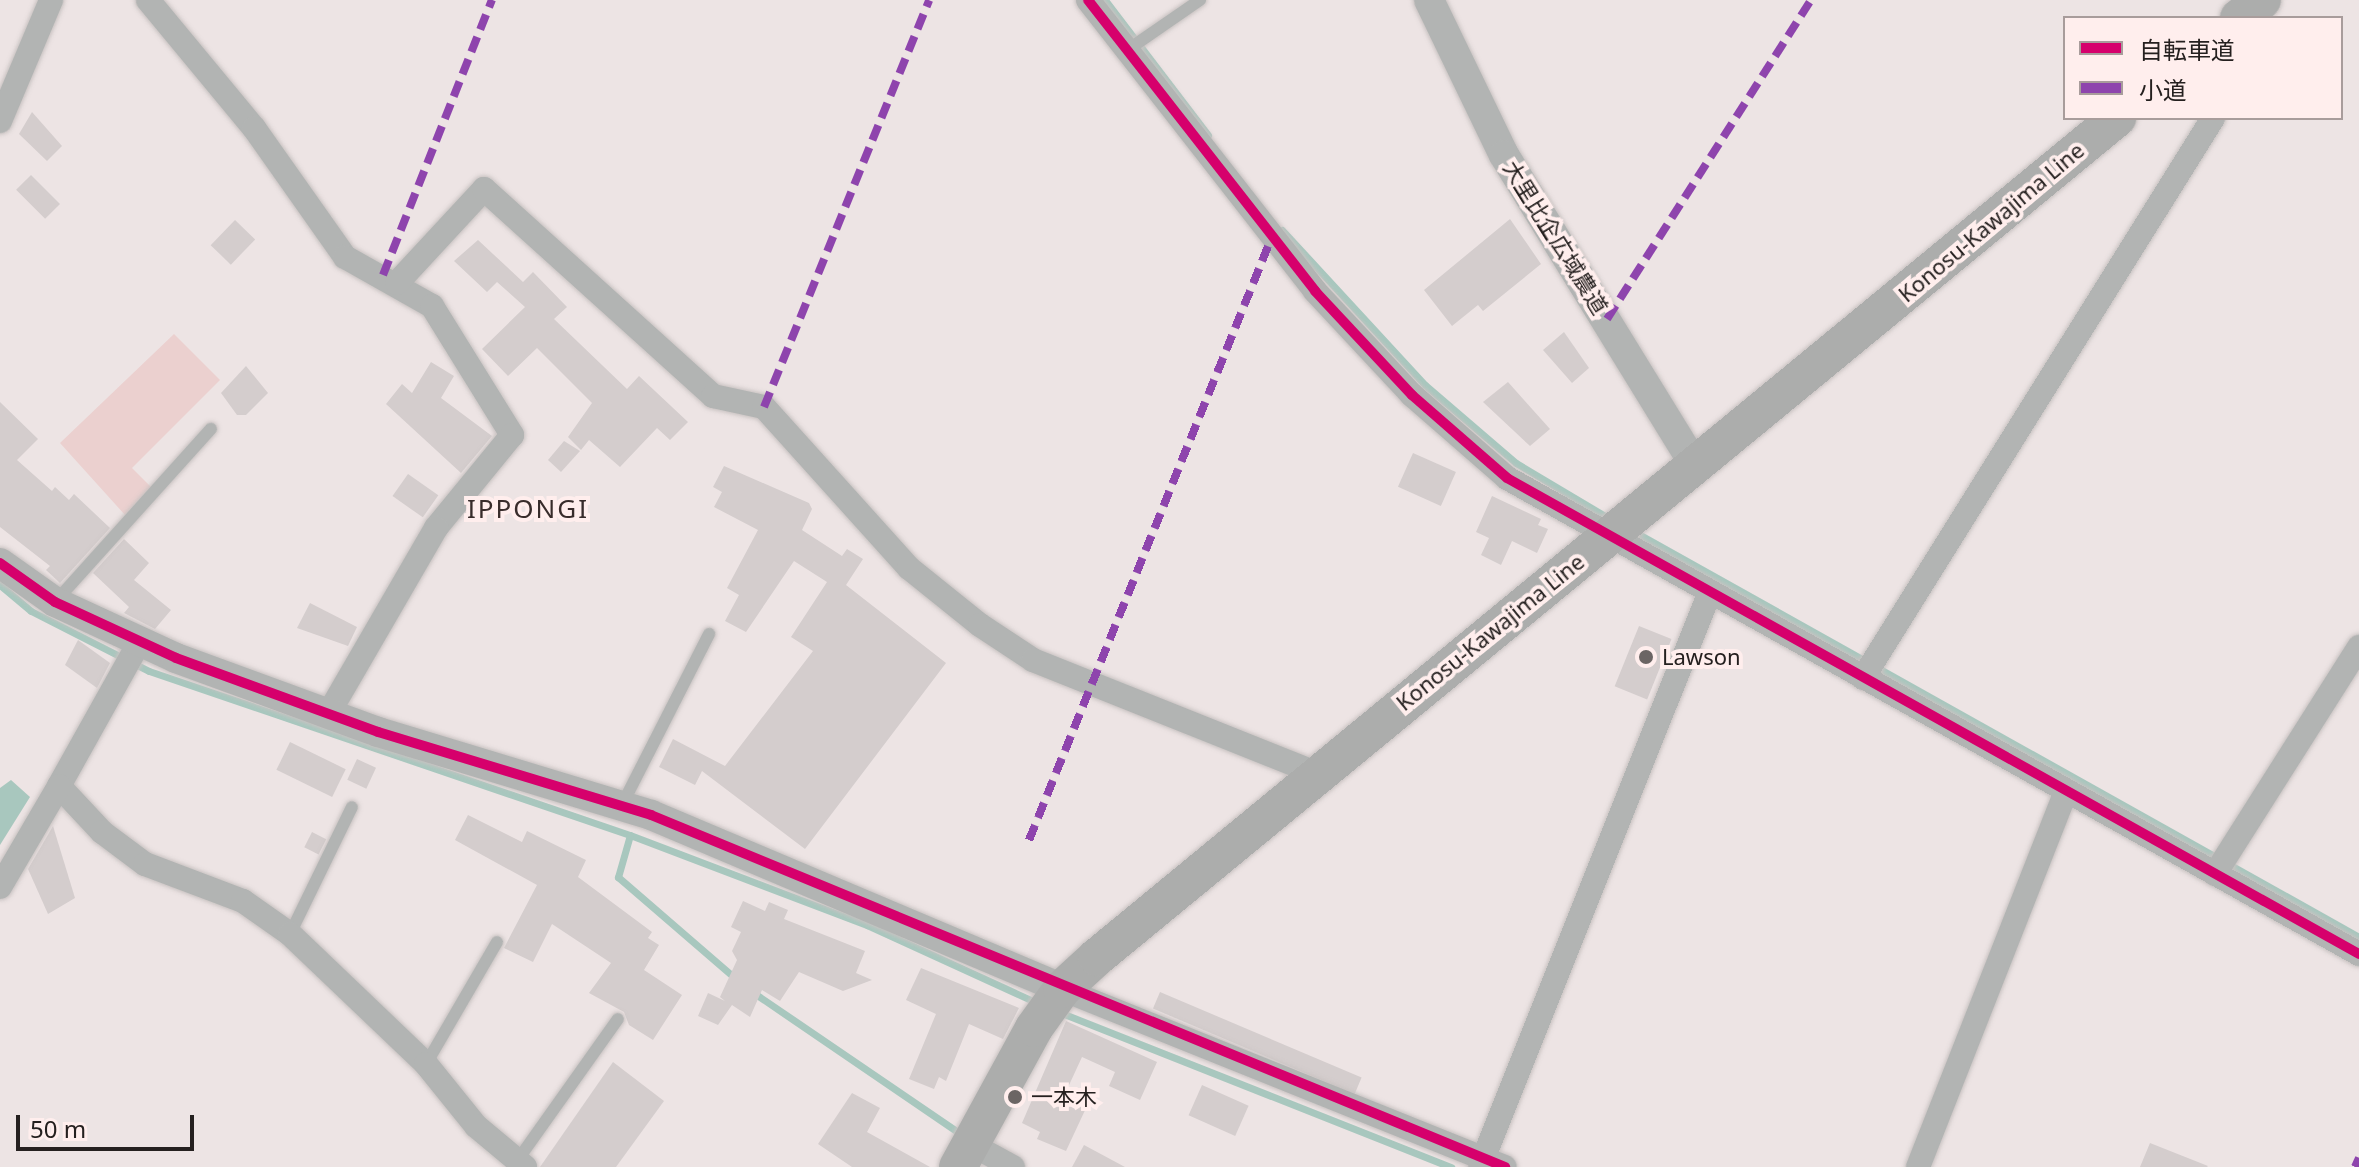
<!DOCTYPE html>
<meta charset="utf-8">
<style>
body{margin:0}
#map{position:relative;width:2359px;height:1167px;overflow:hidden;background:#ede4e4;font-family:"Noto Sans","Noto Sans JP",sans-serif}
div>[style]{position:absolute}
.green>*{inset:0;background:#ebd0cf}
.water>*{inset:0;background:#a8c7be}
.stream>*{height:7px;margin:-3.5px;padding:0 3.5px;transform-origin:3.5px;border-radius:3.5px;background:#a8c7be}
.building>*{inset:0;background:#d4cdcd;transform-origin:0 0}
.roads{filter:drop-shadow(0 0 2px #c8c2c1) drop-shadow(0 0 2px #c8c2c1)}
.service>*{height:12px;margin:-6px;padding:0 6px;transform-origin:6px;border-radius:6px;background:#b2b4b3}
.minor>*{height:24px;margin:-12px;padding:0 12px;transform-origin:12px;border-radius:12px;background:#b2b4b3}
.tertiary>*{height:30px;margin:-15px;padding:0 15px;transform-origin:15px;border-radius:15px;background:#b2b4b3}
.primary>*{height:38px;margin:-19px;padding:0 19px;transform-origin:19px;border-radius:19px;background:#acadac}
.quiet>*{height:8px;margin-top:-4px;transform-origin:0;background:repeating-linear-gradient(90deg,#8e44ad 0 16px,transparent 0 24px)}
.cycleway>*{height:10px;margin:-5px;padding:0 5px;transform-origin:5px;border-radius:5px;background:#d6006c}
.dots>*{width:22px;height:22px;translate:-50% -50%;box-sizing:border-box;border:4px solid #ffeeed;border-radius:50%}
span{translate:-50% -50%;white-space:nowrap;text-align:center;line-height:1.15;-webkit-text-stroke:8px #ffeeed;paint-order:stroke}
.street-label{font-size:22px;color:#25201f}
.poi-label{font-size:22px;color:#25201f}
.left{translate:0 -50%;text-align:left}
.quarter-label{font-size:26px;color:#382c2b;letter-spacing:2px}
.legend{position:absolute;left:2063px;top:16px;width:280px;height:104px;box-sizing:border-box;background:#ffeeed;border:2px solid #a89c9b;margin:0;padding:10px 14px;list-style:none;font-size:24px;color:#25201f}
.legend li{display:flex;align-items:center;gap:16px;height:40px}
.legend b{width:40px;border:2px solid #a89c9b}
.scale{position:absolute;left:16px;top:1115px;width:178px;height:36px;box-sizing:border-box;border:4px solid #25201f;border-top:0;padding-left:10px;font-size:24px;line-height:28px;white-space:nowrap;color:#25201f;-webkit-text-stroke:6px #ffeeed;paint-order:stroke}
</style>
<div id="map">
<div class="green">
<i style="clip-path:polygon(174px 334px,220px 380px,132px 468px,151px 487px,125px 515px,60px 443px)"></i>
</div>
<div class="water">
<i style="clip-path:polygon(11px 780px,30px 797px,0 845px,0 788px)"></i>
</div>
<div class="stream">
<i style="left:1105px;top:0;width:170px;rotate:52.7deg"></i>
<i style="left:1282px;top:230px;width:211px;rotate:47.3deg"></i>
<i style="left:1425px;top:385px;width:120px;rotate:40.6deg"></i>
<i style="left:1516px;top:463px;width:109px;rotate:30.8deg"></i>
<i style="left:1635px;top:532px;width:830px;rotate:29.22deg"></i>
<i style="left:0;top:585px;width:40px;rotate:40deg"></i>
<i style="left:31px;top:611px;width:132px;rotate:27deg"></i>
<i style="left:149px;top:671px;width:508px;rotate:18.83deg"></i>
<i style="left:630px;top:835px;width:254px;rotate:20.8deg"></i>
<i style="left:867px;top:925px;width:187px;rotate:24.6deg"></i>
<i style="left:630px;top:835px;width:44px;rotate:105.9deg"></i>
<i style="left:618px;top:877px;width:155px;rotate:40.8deg"></i>
<i style="left:754px;top:993px;width:252px;rotate:34.3deg"></i>
<i style="left:1059px;top:1012px;width:422px;rotate:21.6deg"></i>
</div>
<div class="building">
<i style="clip-path:polygon(32px 112px,62px 146px,47px 161px,19px 134px)"></i>
<i style="left:31px;top:175px;width:41px;height:21px;rotate:45deg"></i>
<i style="clip-path:polygon(1510px 219px,1541px 264px,1483px 311px,1478px 305px,1452px 326px,1424px 290px)"></i>
<i style="left:235px;top:220px;width:28px;height:35px;rotate:44deg"></i>
<i style="clip-path:polygon(478px 240px,523px 282px,533px 272px,567px 307px,554px 319px,627px 389px,639px 376px,688px 422px,670px 440px,657px 428px,620px 467px,589px 440px,581px 450px,568px 437px,592px 403px,537px 348px,508px 376px,482px 349px,525px 307px,497px 282px,487px 292px,454px 261px)"></i>
<i style="clip-path:polygon(1564px 332px,1589px 368px,1572px 383px,1543px 350px)"></i>
<i style="clip-path:polygon(431px 362px,454px 376px,441px 398px,492px 436px,461px 473px,386px 404px,402px 384px,412px 393px)"></i>
<i style="clip-path:polygon(246px 366px,268px 393px,246px 415px,237px 415px,221px 393px)"></i>
<i style="clip-path:polygon(1508px 382px,1550px 429px,1530px 446px,1483px 402px)"></i>
<i style="clip-path:polygon(0 402px,38px 439px,17px 460px,52px 491px,55px 487px,69px 500px,74px 494px,110px 528px,60px 583px,46px 570px,50px 566px,0 527px)"></i>
<i style="clip-path:polygon(564px 441px,580px 451px,561px 472px,548px 460px)"></i>
<i style="left:1413px;top:453px;width:47px;height:37px;rotate:24deg"></i>
<i style="clip-path:polygon(724px 466px,809px 503px,812px 509px,802px 530px,842px 556px,847px 549px,863px 559px,846px 585px,946px 663px,805px 849px,702px 771px,695px 785px,659px 767px,673px 739px,725px 766px,813px 651px,791px 637px,827px 582px,794px 561px,746px 632px,725px 621px,739px 595px,727px 588px,758px 530px,714px 507px,722px 492px,713px 487px)"></i>
<i style="left:408px;top:474px;width:37px;height:27px;rotate:35deg"></i>
<i style="clip-path:polygon(1492px 496px,1541px 519px,1538px 525px,1548px 529px,1537px 553px,1512px 541px,1501px 565px,1481px 555px,1489px 538px,1476px 532px)"></i>
<i style="clip-path:polygon(124px 539px,149px 563px,134px 580px,171px 610px,155px 629px,124px 613px,129px 607px,93px 573px)"></i>
<i style="clip-path:polygon(310px 603px,357px 627px,348px 646px,297px 628px)"></i>
<i style="left:1639px;top:626px;width:35px;height:65px;rotate:22deg"></i>
<i style="clip-path:polygon(78px 640px,110px 663px,97px 688px,65px 665px)"></i>
<i style="left:290px;top:742px;width:62px;height:31px;rotate:26deg"></i>
<i style="left:357px;top:759px;width:21px;height:23px;rotate:25deg"></i>
<i style="clip-path:polygon(468px 815px,522px 842px,527px 831px,586px 860px,578px 877px,652px 932px,648px 938px,659px 945px,644px 970px,682px 995px,653px 1040px,629px 1025px,624px 1012px,589px 993px,611px 963px,552px 924px,533px 962px,504px 948px,537px 885px,455px 840px)"></i>
<i style="clip-path:polygon(53px 826px,75px 898px,48px 914px,28px 869px)"></i>
<i style="left:312px;top:832px;width:16px;height:17px;rotate:27deg"></i>
<i style="clip-path:polygon(743px 901px,765px 911px,769px 902px,788px 910px,784px 919px,865px 951px,856px 973px,872px 980px,843px 991px,799px 972px,780px 1001px,762px 990px,750px 1017px,732px 1005px,718px 1025px,698px 1016px,708px 993px,725px 1001px,720px 997px,737px 960px,732px 951px,741px 932px,731px 927px)"></i>
<i style="clip-path:polygon(921px 968px,1019px 1008px,1003px 1039px,969px 1024px,946px 1081px,939px 1077px,934px 1089px,909px 1079px,936px 1014px,906px 1000px)"></i>
<i style="left:1160px;top:992px;width:219px;height:18px;rotate:23deg"></i>
<i style="clip-path:polygon(1066px 1021px,1157px 1062px,1140px 1100px,1109px 1086px,1115px 1072px,1082px 1057px,1064px 1096px,1087px 1106px,1066px 1151px,1037px 1139px,1040px 1132px,1022px 1123px)"></i>
<i style="clip-path:polygon(613px 1062px,664px 1101px,616px 1167px,540px 1167px)"></i>
<i style="left:1202px;top:1085px;width:51px;height:33px;rotate:24deg"></i>
<i style="clip-path:polygon(852px 1093px,880px 1108px,867px 1132px,930px 1167px,852px 1167px,818px 1144px)"></i>
<i style="clip-path:polygon(2150px 1143px,2208px 1166px,2207px 1167px,2140px 1167px)"></i>
<i style="clip-path:polygon(1084px 1145px,1125px 1167px,1072px 1167px)"></i>
</div>
<div class="roads">
<div class="service">
<i style="left:1126px;top:51px;width:90px;rotate:-34.6deg"></i>
<i style="left:55px;top:602px;width:233px;rotate:-48deg"></i>
<i style="left:622px;top:805px;width:192px;rotate:-63deg"></i>
<i style="left:290px;top:934px;width:141px;rotate:-64deg"></i>
<i style="left:426px;top:1064px;width:141px;rotate:-59.8deg"></i>
<i style="left:517px;top:1161px;width:174px;rotate:-54.6deg"></i>
</div>
<div class="minor">
<i style="left:148px;top:0;width:166px;rotate:50.4deg"></i>
<i style="left:254px;top:128px;width:158px;rotate:54.8deg"></i>
<i style="left:345px;top:257px;width:100px;rotate:29.4deg"></i>
<i style="left:432px;top:306px;width:152px;rotate:58.2deg"></i>
<i style="left:512px;top:435px;width:120px;rotate:129.3deg"></i>
<i style="left:436px;top:528px;width:215px;rotate:120.1deg"></i>
<i style="left:1088px;top:0;width:369px;rotate:52deg"></i>
<i style="left:1315px;top:291px;width:142px;rotate:47deg"></i>
<i style="left:1412px;top:395px;width:126px;rotate:41.1deg"></i>
<i style="left:1507px;top:478px;width:976px;rotate:29.19deg"></i>
<i style="left:0;top:121px;width:131px;rotate:-67.1deg"></i>
<i style="left:397px;top:283px;width:128px;rotate:-47.2deg"></i>
<i style="left:484px;top:189px;width:309px;rotate:42.1deg"></i>
<i style="left:713px;top:396px;width:52px;rotate:12.2deg"></i>
<i style="left:764px;top:407px;width:217px;rotate:48deg"></i>
<i style="left:909px;top:568px;width:91px;rotate:38.8deg"></i>
<i style="left:980px;top:625px;width:64px;rotate:33.4deg"></i>
<i style="left:1033px;top:660px;width:305px;rotate:21.8deg"></i>
<i style="left:140px;top:641px;width:166px;rotate:119.2deg"></i>
<i style="left:59px;top:786px;width:63px;rotate:46.9deg"></i>
<i style="left:102px;top:832px;width:54px;rotate:36.7deg"></i>
<i style="left:145px;top:864px;width:105px;rotate:20.7deg"></i>
<i style="left:243px;top:901px;width:57px;rotate:35.1deg"></i>
<i style="left:290px;top:934px;width:188px;rotate:43.7deg"></i>
<i style="left:426px;top:1064px;width:80px;rotate:51.1deg"></i>
<i style="left:476px;top:1126px;width:64px;rotate:39.9deg"></i>
<i style="left:1863px;top:678px;width:660px;rotate:-57.99deg"></i>
<i style="left:2215px;top:874px;width:269px;rotate:-57.6deg"></i>
<i style="left:0;top:887px;width:117px;rotate:-59.7deg"></i>
<i style="left:1062px;top:989px;width:477px;rotate:21.9deg"></i>
<i style="left:969px;top:1143px;width:50px;rotate:28.6deg"></i>
<i style="left:1480px;top:1167px;width:619px;rotate:-68.2deg"></i>
<i style="left:1918px;top:1167px;width:403px;rotate:-68.5deg"></i>
</div>
<div class="tertiary">
<i style="left:1429px;top:0;width:172px;rotate:64.2deg"></i>
<i style="left:1504px;top:155px;width:365px;rotate:58.4deg"></i>
<i style="left:0;top:563px;width:67px;rotate:35.3deg"></i>
<i style="left:55px;top:602px;width:133px;rotate:24.8deg"></i>
<i style="left:176px;top:658px;width:215px;rotate:20.1deg"></i>
<i style="left:378px;top:732px;width:285px;rotate:16.9deg"></i>
<i style="left:651px;top:815px;width:446px;rotate:22.9deg"></i>
</div>
<div class="primary">
<i style="left:2239px;top:18px;width:29px;rotate:-38deg"></i>
<i style="left:958px;top:1167px;width:158px;rotate:-61.3deg"></i>
<i style="left:1034px;top:1028px;width:48px;rotate:-54.3deg"></i>
<i style="left:1062px;top:989px;width:47px;rotate:-42.4deg"></i>
<i style="left:1097px;top:957px;width:1321px;rotate:-39.44deg"></i>
</div>
</div>
<div class="quiet">
<i style="left:383px;top:275px;width:296px;rotate:-68.4deg"></i>
<i style="left:1607px;top:319px;width:379px;rotate:-57.4deg"></i>
<i style="left:764px;top:407px;width:439px;rotate:-67.9deg"></i>
<i style="left:1029px;top:840px;width:648px;rotate:-68.07deg"></i>
<i style="left:2355px;top:1167px;width:10px;rotate:-66deg"></i>
</div>
<div class="cycleway">
<i style="left:1088px;top:0;width:369px;rotate:52deg"></i>
<i style="left:1315px;top:291px;width:142px;rotate:47deg"></i>
<i style="left:1412px;top:395px;width:126px;rotate:41.1deg"></i>
<i style="left:1507px;top:478px;width:976px;rotate:29.19deg"></i>
<i style="left:0;top:563px;width:67px;rotate:35.3deg"></i>
<i style="left:55px;top:602px;width:133px;rotate:24.8deg"></i>
<i style="left:176px;top:658px;width:215px;rotate:20.1deg"></i>
<i style="left:378px;top:732px;width:285px;rotate:16.9deg"></i>
<i style="left:651px;top:815px;width:924px;rotate:22.4deg"></i>
</div>
<div class="dots">
<i style="left:1646px;top:657px;background:#6b6564"></i>
<i style="left:1015px;top:1097px;background:#6b6564"></i>
</div>
<div class="street-label">
<span style="left:1991px;top:222px;rotate:-40deg">Konosu-Kawajima Line</span>
<span style="left:1556px;top:237px;rotate:58deg">大里比企広域農道</span>
<span style="left:1490px;top:632px;rotate:-39deg">Konosu-Kawajima Line</span>
</div>
<div class="poi-label">
<span class="left" style="left:1662px;top:657px">Lawson</span>
<span class="left" style="left:1031px;top:1097px">一本木</span>
</div>
<div class="quarter-label">
<span style="left:528px;top:509px">IPPONGI</span>
</div>
<ul class="legend">
<li><b style="height:10px;background:#d6006c"></b>自転車道</li>
<li><b style="height:10px;background:#8e44ad"></b>小道</li>
</ul>
<div class="scale">50 m</div>
</div>
